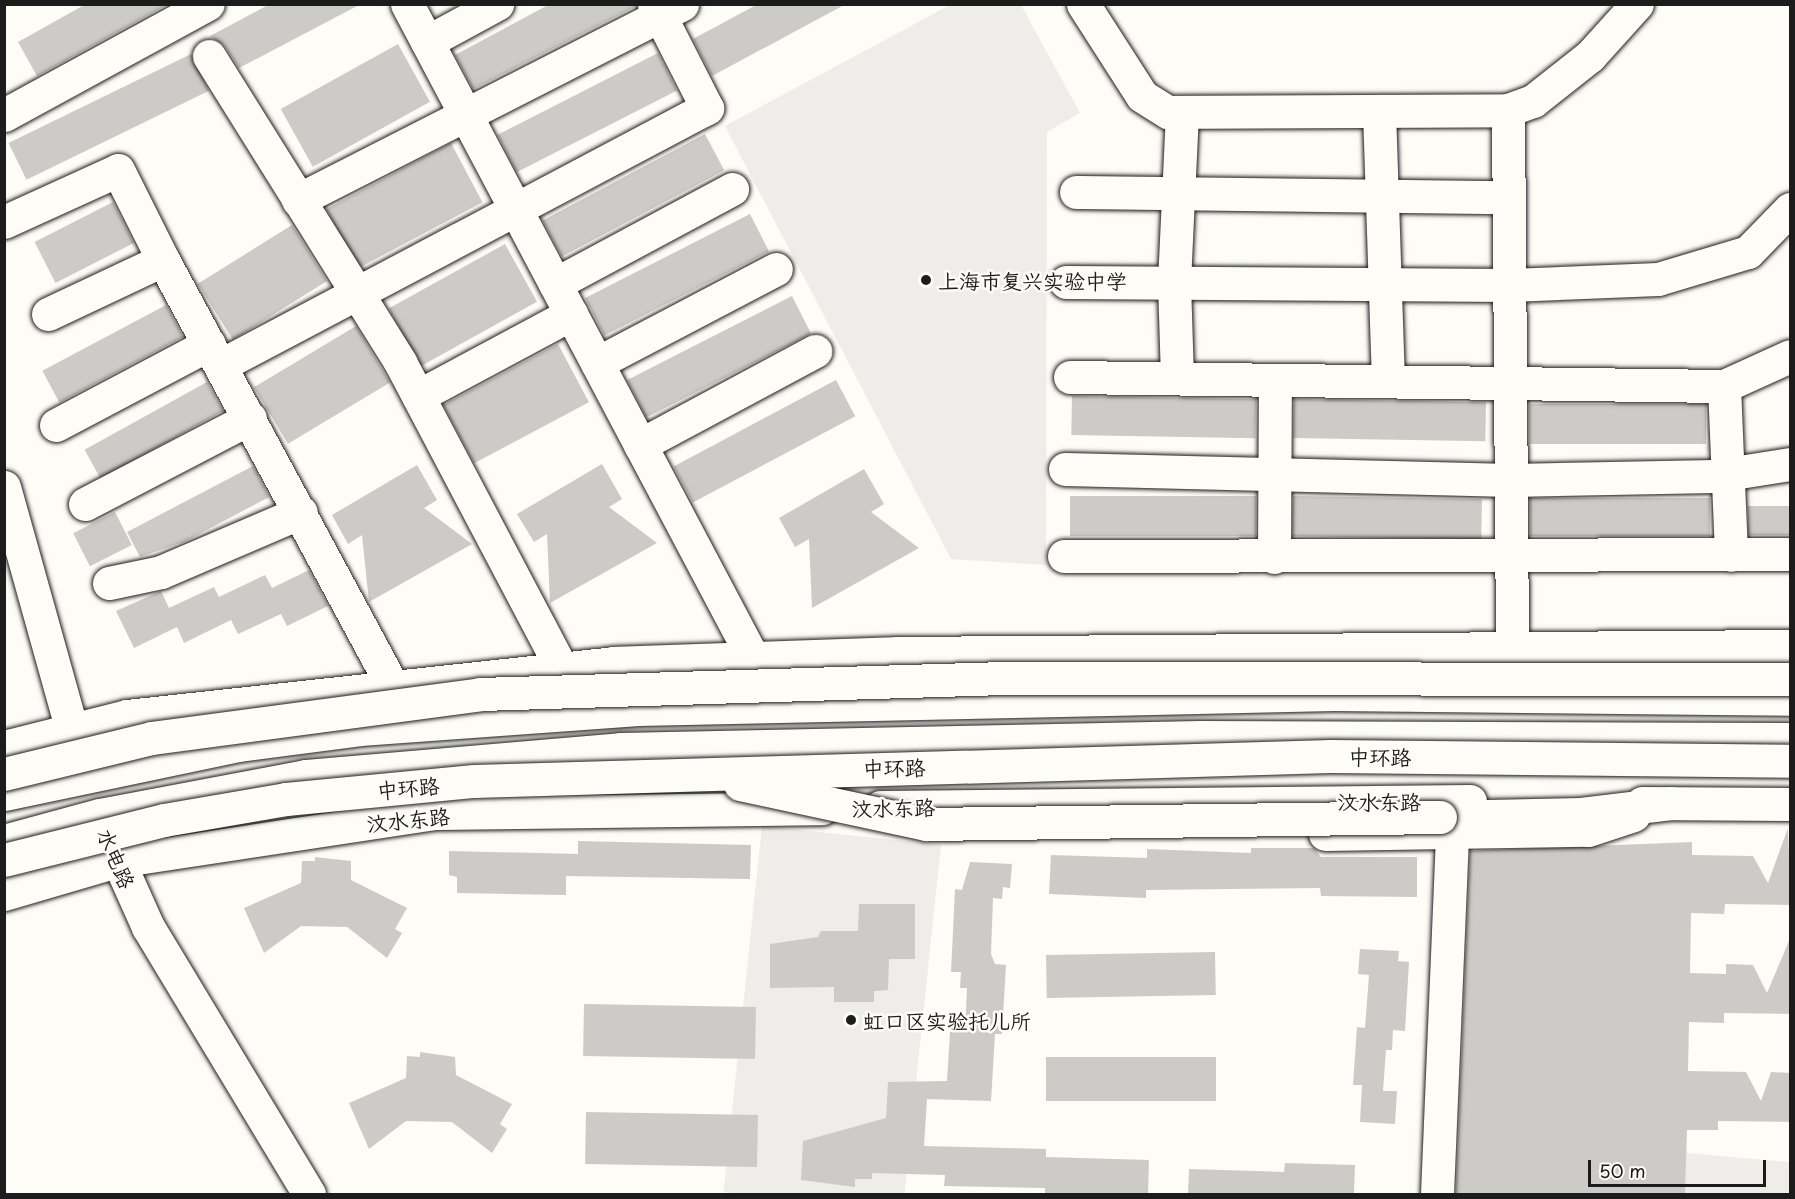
<!DOCTYPE html>
<meta charset="utf-8">
<style>
body{margin:0}
#map{position:relative;width:1795px;height:1199px;overflow:hidden;background:#fdfcf7;font-family:"Playpen Sans","LXGW WenKai TC",sans-serif}
div>[style]{position:absolute}
.built>*{inset:0;background:#eeede9;transform-origin:0 0}
.building>*{inset:0;background:#cccbc8;transform-origin:0 0}
.roads{filter:drop-shadow(0 0 2px #1c1c1c) drop-shadow(0 0 2px #1c1c1c)}
.minor>*{height:33px;margin:-16.5px;padding:0 16.5px;transform-origin:16.5px;border-radius:16.5px;background:#fdfcf7}
.major>*{height:33px;margin:-16.5px;padding:0 16.5px;transform-origin:16.5px;border-radius:16.5px;background:#fdfcf7}
.highway>*{height:33px;margin:-16.5px;padding:0 16.5px;transform-origin:16.5px;border-radius:16.5px;background:#fdfcf7}
.bridges{filter:drop-shadow(0 0 2px #1c1c1c) drop-shadow(0 0 2px #1c1c1c)}
.highway-bridge>*{height:33px;margin:-16.5px;padding:0 16.5px;transform-origin:16.5px;border-radius:16.5px;background:#fdfcf7}
.dots>*{width:16px;height:16px;translate:-50% -50%;box-sizing:border-box;border:3px solid #fdfcf7;border-radius:50%}
span{translate:-50% -50%;white-space:nowrap;text-align:center;line-height:1.15;-webkit-text-stroke:5px #fdfcf7;paint-order:stroke}
.poi-label{font-size:21px;color:#1c1c1c}
.left{translate:0 -50%;text-align:left}
.street-label{font-size:21px;color:#1c1c1c}
.frame{position:absolute;inset:0;border:6px solid #1c1c1c;pointer-events:none}
.scale{position:absolute;left:1588px;top:1160px;width:178px;height:27px;box-sizing:border-box;border:3px solid #1c1c1c;border-top:0;padding-left:8px;font-size:18px;line-height:21px;white-space:nowrap;color:#1c1c1c;-webkit-text-stroke:4px #fdfcf7;paint-order:stroke}
</style>
<div id="map">
<div class="built">
<i style="clip-path:polygon(950px 5px,1021px 5px,1080px 113px,1047px 132px,1046px 565px,951px 559px,725px 126px)"></i>
<i style="left:762px;top:826px;width:180px;height:368px;rotate:6deg"></i>
<i style="clip-path:polygon(1686px 1153px,1790px 1162px,1790px 1194px,1685px 1194px)"></i>
</div>
<div class="building">
<i style="clip-path:polygon(86px 4px,168px 4px,37px 76px,18px 42px)"></i>
<i style="clip-path:polygon(270px 4px,361px 4px,239px 68px,225px 46px,210px 36px)"></i>
<i style="clip-path:polygon(550px 4px,636px 6px,473px 89px,455px 55px)"></i>
<i style="clip-path:polygon(758px 4px,846px 4px,712px 76px,693px 39px)"></i>
<i style="left:398px;top:44px;width:66px;height:134px;rotate:61deg"></i>
<i style="left:658px;top:53px;width:42px;height:180px;rotate:63deg"></i>
<i style="left:191px;top:54px;width:41px;height:203px;rotate:64deg"></i>
<i style="left:705px;top:134px;width:41px;height:184px;rotate:62deg"></i>
<i style="left:451px;top:143px;width:67px;height:141px;rotate:62deg"></i>
<i style="left:113px;top:202px;width:46px;height:88px;rotate:63deg"></i>
<i style="left:750px;top:214px;width:42px;height:185px;rotate:63deg"></i>
<i style="left:292px;top:225px;width:66px;height:111px;rotate:58deg"></i>
<i style="left:505px;top:244px;width:66px;height:133px;rotate:61deg"></i>
<i style="left:792px;top:296px;width:42px;height:185px;rotate:63deg"></i>
<i style="left:166px;top:305px;width:36px;height:140px;rotate:62deg"></i>
<i style="left:356px;top:326px;width:66px;height:119px;rotate:59deg"></i>
<i style="left:558px;top:344px;width:66px;height:130px;rotate:62deg"></i>
<i style="left:836px;top:380px;width:41px;height:184px;rotate:62deg"></i>
<i style="left:207px;top:382px;width:33px;height:140px;rotate:61deg"></i>
<i style="left:1072px;top:396px;width:184px;height:39px;rotate:1deg"></i>
<i style="left:1294px;top:399px;width:192px;height:39px;rotate:1deg"></i>
<i style="left:1529px;top:404px;width:177px;height:40px"></i>
<i style="clip-path:polygon(602px 464px,622px 499px,609px 507px,657px 543px,550px 603px,547px 534px,534px 542px,517px 514px)"></i>
<i style="clip-path:polygon(417px 465px,437px 500px,424px 508px,472px 544px,369px 602px,362px 535px,348px 544px,332px 515px)"></i>
<i style="clip-path:polygon(253px 466px,269px 497px,186px 541px,140px 557px,127px 532px)"></i>
<i style="clip-path:polygon(864px 469px,884px 504px,871px 512px,919px 548px,812px 608px,809px 539px,795px 547px,779px 518px)"></i>
<i style="left:1070px;top:496px;width:186px;height:40px"></i>
<i style="left:1293px;top:496px;width:189px;height:40px;rotate:1deg"></i>
<i style="left:1530px;top:498px;width:180px;height:38px"></i>
<i style="left:1748px;top:506px;width:43px;height:29px"></i>
<i style="left:115px;top:512px;width:37px;height:47px;rotate:63deg"></i>
<i style="clip-path:polygon(309px 570px,328px 606px,287px 626px,281px 614px,238px 634px,231px 620px,184px 643px,177px 627px,134px 648px,116px 611px,161px 591px,169px 608px,214px 587px,219px 597px,265px 575px,272px 588px)"></i>
<i style="clip-path:polygon(1788px 828px,1791px 905px,1725px 904px,1724px 914px,1691px 913px,1690px 973px,1726px 974px,1726px 964px,1753px 965px,1767px 993px,1791px 936px,1791px 1014px,1724px 1013px,1724px 1023px,1689px 1022px,1688px 1071px,1746px 1072px,1761px 1101px,1771px 1072px,1791px 1073px,1791px 1122px,1718px 1121px,1718px 1130px,1687px 1130px,1685px 1194px,1456px 1194px,1470px 851px,1692px 842px,1692px 855px,1753px 856px,1768px 883px)"></i>
<i style="clip-path:polygon(578px 841px,751px 845px,750px 879px,566px 876px,566px 895px,457px 893px,457px 877px,449px 875px,449px 851px,578px 854px)"></i>
<i style="clip-path:polygon(1251px 848px,1314px 848px,1321px 857px,1417px 857px,1417px 897px,1321px 896px,1320px 888px,1146px 890px,1146px 898px,1049px 894px,1051px 855px,1147px 858px,1147px 849px,1251px 853px)"></i>
<i style="clip-path:polygon(315px 857px,351px 861px,351px 880px,407px 908px,395px 929px,402px 933px,387px 958px,347px 927px,301px 926px,264px 953px,244px 908px,301px 883px,302px 861px,315px 861px)"></i>
<i style="clip-path:polygon(970px 862px,1012px 864px,1010px 888px,1003px 887px,1002px 899px,993px 898px,991px 954px,995px 964px,1006px 965px,1002px 1034px,995px 1034px,991px 1101px,927px 1099px,924px 1146px,1046px 1149px,1046px 1157px,1149px 1160px,1148px 1194px,1045px 1194px,1045px 1188px,944px 1186px,945px 1175px,872px 1173px,872px 1179px,855px 1179px,855px 1187px,801px 1180px,803px 1141px,886px 1118px,888px 1082px,947px 1081px,950px 1032px,965px 1032px,967px 988px,960px 988px,961px 972px,951px 972px,955px 889px,962px 890px)"></i>
<i style="clip-path:polygon(859px 904px,915px 904px,915px 959px,889px 959px,888px 990px,874px 991px,874px 1002px,834px 1002px,834px 987px,770px 988px,770px 944px,818px 937px,821px 931px,858px 931px)"></i>
<i style="clip-path:polygon(1360px 949px,1399px 951px,1398px 961px,1409px 962px,1405px 1031px,1393px 1030px,1392px 1050px,1386px 1050px,1383px 1091px,1397px 1091px,1395px 1124px,1360px 1122px,1362px 1085px,1353px 1085px,1357px 1027px,1365px 1028px,1369px 975px,1358px 974px)"></i>
<i style="left:1215px;top:952px;width:43px;height:169px;rotate:89deg"></i>
<i style="left:584px;top:1004px;width:172px;height:52px;rotate:1deg"></i>
<i style="clip-path:polygon(420px 1052px,455px 1057px,456px 1075px,512px 1104px,500px 1124px,507px 1129px,492px 1153px,452px 1122px,406px 1121px,369px 1149px,349px 1103px,406px 1078px,407px 1056px,420px 1057px)"></i>
<i style="left:1216px;top:1057px;width:44px;height:170px;rotate:90deg"></i>
<i style="left:586px;top:1112px;width:172px;height:52px;rotate:1deg"></i>
<i style="clip-path:polygon(1285px 1163px,1355px 1165px,1354px 1194px,1188px 1194px,1189px 1169px,1284px 1172px)"></i>
</div>
<div class="roads">
<div class="minor">
<i style="left:407px;top:4px;width:740px;rotate:62.12deg"></i>
<i style="left:1083px;top:4px;width:109px;rotate:57.3deg"></i>
<i style="left:1142px;top:96px;width:31px;rotate:32deg"></i>
<i style="left:1168px;top:112px;width:340px;rotate:-0.3deg"></i>
<i style="left:1508px;top:110px;width:536px;rotate:89.57deg"></i>
<i style="left:427px;top:42px;width:80px;rotate:-28.5deg"></i>
<i style="left:209px;top:56px;width:361px;rotate:58deg"></i>
<i style="left:400px;top:362px;width:346px;rotate:62.2deg"></i>
<i style="left:1508px;top:110px;width:27px;rotate:-20deg"></i>
<i style="left:1533px;top:101px;width:73px;rotate:-38.3deg"></i>
<i style="left:1590px;top:56px;width:70px;rotate:-47.9deg"></i>
<i style="left:1379px;top:111px;width:270px;rotate:88.1deg"></i>
<i style="left:4px;top:115px;width:232px;rotate:-28.6deg"></i>
<i style="left:1076px;top:192px;width:433px;rotate:0.7deg"></i>
<i style="left:298px;top:200px;width:431px;rotate:-27deg"></i>
<i style="left:4px;top:222px;width:125px;rotate:-24.5deg"></i>
<i style="left:118px;top:170px;width:101px;rotate:63.4deg"></i>
<i style="left:1066px;top:282px;width:444px;rotate:0.4deg"></i>
<i style="left:1510px;top:285px;width:148px;rotate:-2.3deg"></i>
<i style="left:1658px;top:279px;width:94px;rotate:-16.7deg"></i>
<i style="left:1748px;top:252px;width:60px;rotate:-45.7deg"></i>
<i style="left:555px;top:284px;width:201px;rotate:-28.2deg"></i>
<i style="left:48px;top:314px;width:127px;rotate:-25.2deg"></i>
<i style="left:163px;top:260px;width:485px;rotate:61.7deg"></i>
<i style="left:597px;top:363px;width:202px;rotate:-27.7deg"></i>
<i style="left:221px;top:365px;width:550px;rotate:-27.87deg"></i>
<i style="left:707px;top:108px;width:117px;rotate:-117deg"></i>
<i style="left:1070px;top:377px;width:654px;rotate:0.79deg"></i>
<i style="left:1724px;top:386px;width:72px;rotate:-24.4deg"></i>
<i style="left:1177px;top:378px;width:96px;rotate:-91.8deg"></i>
<i style="left:1174px;top:282px;width:170px;rotate:-87.3deg"></i>
<i style="left:1724px;top:386px;width:169px;rotate:87.6deg"></i>
<i style="left:418px;top:396px;width:174px;rotate:-28.2deg"></i>
<i style="left:56px;top:425px;width:173px;rotate:-27.9deg"></i>
<i style="left:640px;top:445px;width:199px;rotate:-28.2deg"></i>
<i style="left:1065px;top:469px;width:446px;rotate:1.4deg"></i>
<i style="left:1511px;top:480px;width:203px;rotate:-1.1deg"></i>
<i style="left:1714px;top:476px;width:77px;rotate:-9deg"></i>
<i style="left:85px;top:504px;width:186px;rotate:-27.5deg"></i>
<i style="left:1064px;top:556px;width:726px;rotate:-0.16deg"></i>
<i style="left:1274px;top:557px;width:177px;rotate:-89.7deg"></i>
<i style="left:109px;top:583px;width:53px;rotate:-11.9deg"></i>
<i style="left:161px;top:572px;width:152px;rotate:-23.2deg"></i>
<i style="left:1325px;top:834px;width:263px;rotate:-0.9deg"></i>
<i style="left:1588px;top:830px;width:48px;rotate:-18.1deg"></i>
<i style="left:1437px;top:1194px;width:360px;rotate:-87.6deg"></i>
</div>
<div class="major">
<i style="left:4px;top:487px;width:271px;rotate:74.4deg"></i>
<i style="left:4px;top:747px;width:127px;rotate:-14.1deg"></i>
<i style="left:127px;top:716px;width:489px;rotate:-6.2deg"></i>
<i style="left:613px;top:663px;width:285px;rotate:-2deg"></i>
<i style="left:898px;top:653px;width:892px;rotate:-0.45deg"></i>
<i style="left:4px;top:794px;width:240px;rotate:-11.8deg"></i>
<i style="left:239px;top:745px;width:122px;rotate:-7.5deg"></i>
<i style="left:360px;top:729px;width:279px;rotate:-4.1deg"></i>
<i style="left:638px;top:709px;width:696px;rotate:-1.23deg"></i>
<i style="left:1334px;top:694px;width:456px;rotate:0.6deg"></i>
<i style="left:1642px;top:803px;width:148px;rotate:0.4deg"></i>
<i style="left:880px;top:807px;width:590px;rotate:-0.58deg"></i>
<i style="left:4px;top:841px;width:99px;rotate:-15.2deg"></i>
<i style="left:100px;top:815px;width:210px;rotate:-10.7deg"></i>
<i style="left:306px;top:776px;width:315px;rotate:-4.9deg"></i>
<i style="left:620px;top:749px;width:580px;rotate:-1.19deg"></i>
<i style="left:1200px;top:737px;width:590px;rotate:0.19deg"></i>
<i style="left:110px;top:842px;width:93px;rotate:65.9deg"></i>
<i style="left:148px;top:927px;width:312px;rotate:58.9deg"></i>
<i style="left:4px;top:894px;width:118px;rotate:-16.3deg"></i>
<i style="left:117px;top:861px;width:322px;rotate:-8.6deg"></i>
<i style="left:435px;top:813px;width:387px;rotate:-0.7deg"></i>
</div>
<div class="highway">
<i style="left:1440px;top:817px;width:141px;rotate:-1.2deg"></i>
<i style="left:1581px;top:814px;width:90px;rotate:-7deg"></i>
</div>
</div>
<div class="bridges">
<div class="highway-bridge">
<i style="left:4px;top:774px;width:152px;rotate:-13.7deg"></i>
<i style="left:152px;top:738px;width:331px;rotate:-7.6deg"></i>
<i style="left:480px;top:694px;width:523px;rotate:-1.75deg"></i>
<i style="left:1003px;top:678px;width:787px;rotate:0.07deg"></i>
<i style="left:740px;top:784px;width:190px;rotate:12.1deg"></i>
<i style="left:926px;top:824px;width:514px;rotate:-0.78deg"></i>
<i style="left:4px;top:860px;width:165px;rotate:-14deg"></i>
<i style="left:164px;top:820px;width:124px;rotate:-9.8deg"></i>
<i style="left:286px;top:799px;width:189px;rotate:-5.5deg"></i>
<i style="left:474px;top:781px;width:857px;rotate:-1.67deg"></i>
<i style="left:1331px;top:756px;width:459px;rotate:0.6deg"></i>
</div>
</div>
<div class="dots">
<i style="left:926px;top:280px;background:#1c1c1c"></i>
<i style="left:851px;top:1020px;background:#1c1c1c"></i>
</div>
<div class="poi-label">
<span class="left" style="left:938px;top:280px">上海市复兴实验中学</span>
<span class="left" style="left:863px;top:1020px">虹口区实验托儿所</span>
</div>
<div class="street-label">
<span style="left:1380px;top:756px;rotate:1deg">中环路</span>
<span style="left:894px;top:767px;rotate:-1deg">中环路</span>
<span style="left:408px;top:787px;rotate:-5deg">中环路</span>
<span style="left:1379px;top:801px">汶水东路</span>
<span style="left:893px;top:807px;rotate:-1deg">汶水东路</span>
<span style="left:408px;top:819px;rotate:-6deg">汶水东路</span>
<span style="left:117px;top:858px;rotate:67deg">水电路</span>
</div>
<div class="frame"></div>
<div class="scale">50 m</div>
</div>
